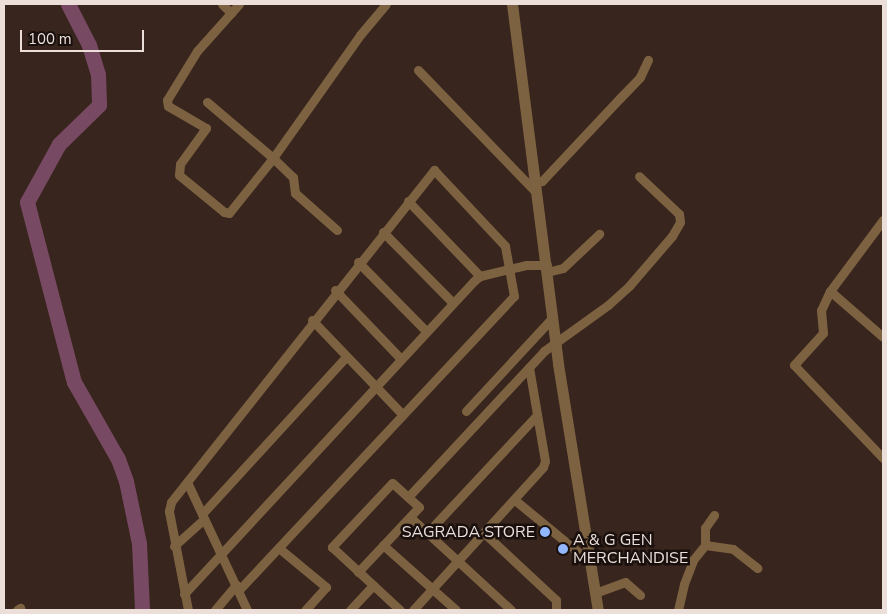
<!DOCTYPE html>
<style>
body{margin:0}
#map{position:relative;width:887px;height:614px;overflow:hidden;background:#38251d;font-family:"Nunito Sans",sans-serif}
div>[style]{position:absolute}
.river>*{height:15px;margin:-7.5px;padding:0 7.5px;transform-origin:7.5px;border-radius:7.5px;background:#784962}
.minor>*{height:9px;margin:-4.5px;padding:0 4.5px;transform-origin:4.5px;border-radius:4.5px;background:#7d6241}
.tertiary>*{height:11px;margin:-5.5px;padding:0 5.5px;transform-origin:5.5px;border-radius:5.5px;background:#7d6241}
.dots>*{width:14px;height:14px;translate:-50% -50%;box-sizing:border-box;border:2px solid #19100d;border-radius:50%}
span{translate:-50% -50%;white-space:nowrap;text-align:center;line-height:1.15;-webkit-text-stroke:5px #19100d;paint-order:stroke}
.poi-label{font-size:16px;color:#ecdfda}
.right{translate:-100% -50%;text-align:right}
.left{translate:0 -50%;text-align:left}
.frame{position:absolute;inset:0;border:5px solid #ecdfda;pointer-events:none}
.scale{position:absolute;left:20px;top:30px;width:124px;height:22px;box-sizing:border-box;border:2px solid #ecdfda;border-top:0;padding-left:6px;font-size:15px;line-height:18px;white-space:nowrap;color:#ecdfda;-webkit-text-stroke:4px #19100d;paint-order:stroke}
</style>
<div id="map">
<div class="river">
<i style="left:68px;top:4px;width:46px;rotate:62.9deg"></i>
<i style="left:89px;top:45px;width:30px;rotate:73deg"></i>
<i style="left:98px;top:74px;width:31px;rotate:88deg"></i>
<i style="left:99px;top:105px;width:56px;rotate:135.7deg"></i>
<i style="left:59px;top:144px;width:66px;rotate:118.9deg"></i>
<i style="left:27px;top:202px;width:186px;rotate:75.4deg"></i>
<i style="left:74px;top:382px;width:89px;rotate:60.3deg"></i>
<i style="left:118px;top:459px;width:23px;rotate:70deg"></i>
<i style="left:126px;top:481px;width:63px;rotate:78.2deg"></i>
<i style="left:139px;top:543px;width:67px;rotate:87.4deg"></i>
</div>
<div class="minor">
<i style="left:222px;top:4px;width:13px;rotate:45deg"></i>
<i style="left:239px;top:4px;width:63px;rotate:131.8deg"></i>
<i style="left:197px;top:51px;width:57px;rotate:121.5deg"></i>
<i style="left:167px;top:100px;width:6px;rotate:81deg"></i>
<i style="left:168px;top:106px;width:44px;rotate:30.1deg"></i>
<i style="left:206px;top:128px;width:44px;rotate:125.8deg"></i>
<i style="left:180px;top:164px;width:11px;rotate:95deg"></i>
<i style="left:179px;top:175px;width:58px;rotate:39.4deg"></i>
<i style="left:224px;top:212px;width:5px;rotate:11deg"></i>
<i style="left:229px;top:213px;width:70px;rotate:-51.3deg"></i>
<i style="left:273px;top:158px;width:28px;rotate:44deg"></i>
<i style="left:293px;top:177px;width:16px;rotate:83deg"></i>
<i style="left:295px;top:193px;width:56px;rotate:41.4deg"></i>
<i style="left:418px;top:70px;width:168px;rotate:46deg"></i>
<i style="left:207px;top:102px;width:87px;rotate:40.3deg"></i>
<i style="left:273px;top:158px;width:151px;rotate:-54.7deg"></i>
<i style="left:360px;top:35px;width:40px;rotate:-50deg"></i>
<i style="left:534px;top:183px;width:8px;rotate:-14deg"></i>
<i style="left:542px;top:181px;width:114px;rotate:-46.8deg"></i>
<i style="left:620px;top:98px;width:29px;rotate:-46deg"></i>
<i style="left:640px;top:77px;width:19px;rotate:-65deg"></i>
<i style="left:408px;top:201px;width:104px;rotate:46.2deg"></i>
<i style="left:883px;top:220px;width:89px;rotate:126.7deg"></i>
<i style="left:830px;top:291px;width:70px;rotate:41deg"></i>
<i style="left:383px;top:232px;width:98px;rotate:45.4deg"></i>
<i style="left:358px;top:262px;width:97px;rotate:45.4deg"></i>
<i style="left:547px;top:272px;width:16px;rotate:-14deg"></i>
<i style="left:563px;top:268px;width:50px;rotate:-43.4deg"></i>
<i style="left:335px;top:290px;width:94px;rotate:46.3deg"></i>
<i style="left:830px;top:291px;width:21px;rotate:115deg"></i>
<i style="left:821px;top:310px;width:23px;rotate:85deg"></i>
<i style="left:823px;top:333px;width:43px;rotate:132.2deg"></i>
<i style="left:794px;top:365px;width:129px;rotate:46.3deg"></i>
<i style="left:312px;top:320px;width:130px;rotate:46.2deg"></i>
<i style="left:466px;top:411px;width:128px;rotate:-47.2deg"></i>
<i style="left:187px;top:482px;width:141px;rotate:64.9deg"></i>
<i style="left:408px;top:497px;width:200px;rotate:-47deg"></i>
<i style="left:544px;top:351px;width:79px;rotate:-35.7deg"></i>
<i style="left:608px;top:305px;width:28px;rotate:-42deg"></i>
<i style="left:629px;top:286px;width:66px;rotate:-49.3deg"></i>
<i style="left:672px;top:236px;width:16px;rotate:-60deg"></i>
<i style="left:680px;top:222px;width:8px;rotate:-97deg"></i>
<i style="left:679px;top:214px;width:55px;rotate:-136.5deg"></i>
<i style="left:516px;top:501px;width:94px;rotate:39.4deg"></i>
<i style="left:202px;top:514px;width:212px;rotate:-47.5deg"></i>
<i style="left:410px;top:517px;width:137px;rotate:42.6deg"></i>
<i style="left:427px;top:533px;width:160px;rotate:-47deg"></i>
<i style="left:484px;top:533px;width:98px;rotate:42.9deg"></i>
<i style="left:556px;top:600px;width:10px;rotate:90deg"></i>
<i style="left:383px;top:545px;width:98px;rotate:41.7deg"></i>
<i style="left:705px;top:545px;width:28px;rotate:8deg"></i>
<i style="left:733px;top:549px;width:31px;rotate:38deg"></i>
<i style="left:174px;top:546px;width:40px;rotate:-42deg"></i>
<i style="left:280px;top:549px;width:60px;rotate:39.6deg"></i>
<i style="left:326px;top:587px;width:31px;rotate:132deg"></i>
<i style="left:358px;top:572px;width:89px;rotate:-46.8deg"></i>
<i style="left:419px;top:507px;width:36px;rotate:-138deg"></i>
<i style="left:392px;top:483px;width:88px;rotate:133.2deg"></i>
<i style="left:332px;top:547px;width:93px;rotate:42.8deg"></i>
<i style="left:595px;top:593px;width:32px;rotate:-20deg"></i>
<i style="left:625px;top:582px;width:20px;rotate:41deg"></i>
<i style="left:184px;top:594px;width:428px;rotate:-47.2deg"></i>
<i style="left:475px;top:280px;width:6px;rotate:-39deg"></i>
<i style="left:480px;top:276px;width:47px;rotate:-13.4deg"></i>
<i style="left:526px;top:265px;width:21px"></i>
<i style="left:17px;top:610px;width:4px;rotate:-34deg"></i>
<i style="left:188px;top:610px;width:101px;rotate:-100.9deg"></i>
<i style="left:169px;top:511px;width:9px;rotate:-77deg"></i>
<i style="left:171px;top:502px;width:424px;rotate:-51.6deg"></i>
<i style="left:434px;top:170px;width:104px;rotate:46.9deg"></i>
<i style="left:505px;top:246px;width:51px;rotate:79.8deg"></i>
<i style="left:514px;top:296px;width:403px;rotate:133.1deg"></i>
<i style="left:215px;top:610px;width:33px;rotate:-50deg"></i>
<i style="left:350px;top:610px;width:34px;rotate:-47deg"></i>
<i style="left:413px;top:610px;width:193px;rotate:-47.7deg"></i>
<i style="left:543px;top:467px;width:6px;rotate:-72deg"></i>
<i style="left:545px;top:461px;width:95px;rotate:-99.7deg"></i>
<i style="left:678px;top:610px;width:27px;rotate:-77deg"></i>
<i style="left:684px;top:584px;width:26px;rotate:-69deg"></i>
<i style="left:693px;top:560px;width:19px;rotate:-51deg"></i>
<i style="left:705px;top:545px;width:17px;rotate:-90deg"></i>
<i style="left:705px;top:528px;width:16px;rotate:-55deg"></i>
</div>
<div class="tertiary">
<i style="left:512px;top:4px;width:363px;rotate:82.7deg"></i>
<i style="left:558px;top:364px;width:249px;rotate:80.8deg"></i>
</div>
<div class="dots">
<i style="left:545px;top:532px;background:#92b7fd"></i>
<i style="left:563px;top:549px;background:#92b7fd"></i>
</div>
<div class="poi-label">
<span class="right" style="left:535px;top:532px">SAGRADA STORE</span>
<span class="left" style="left:573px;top:549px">A &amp; G GEN<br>MERCHANDISE</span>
</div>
<div class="frame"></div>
<div class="scale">100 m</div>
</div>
